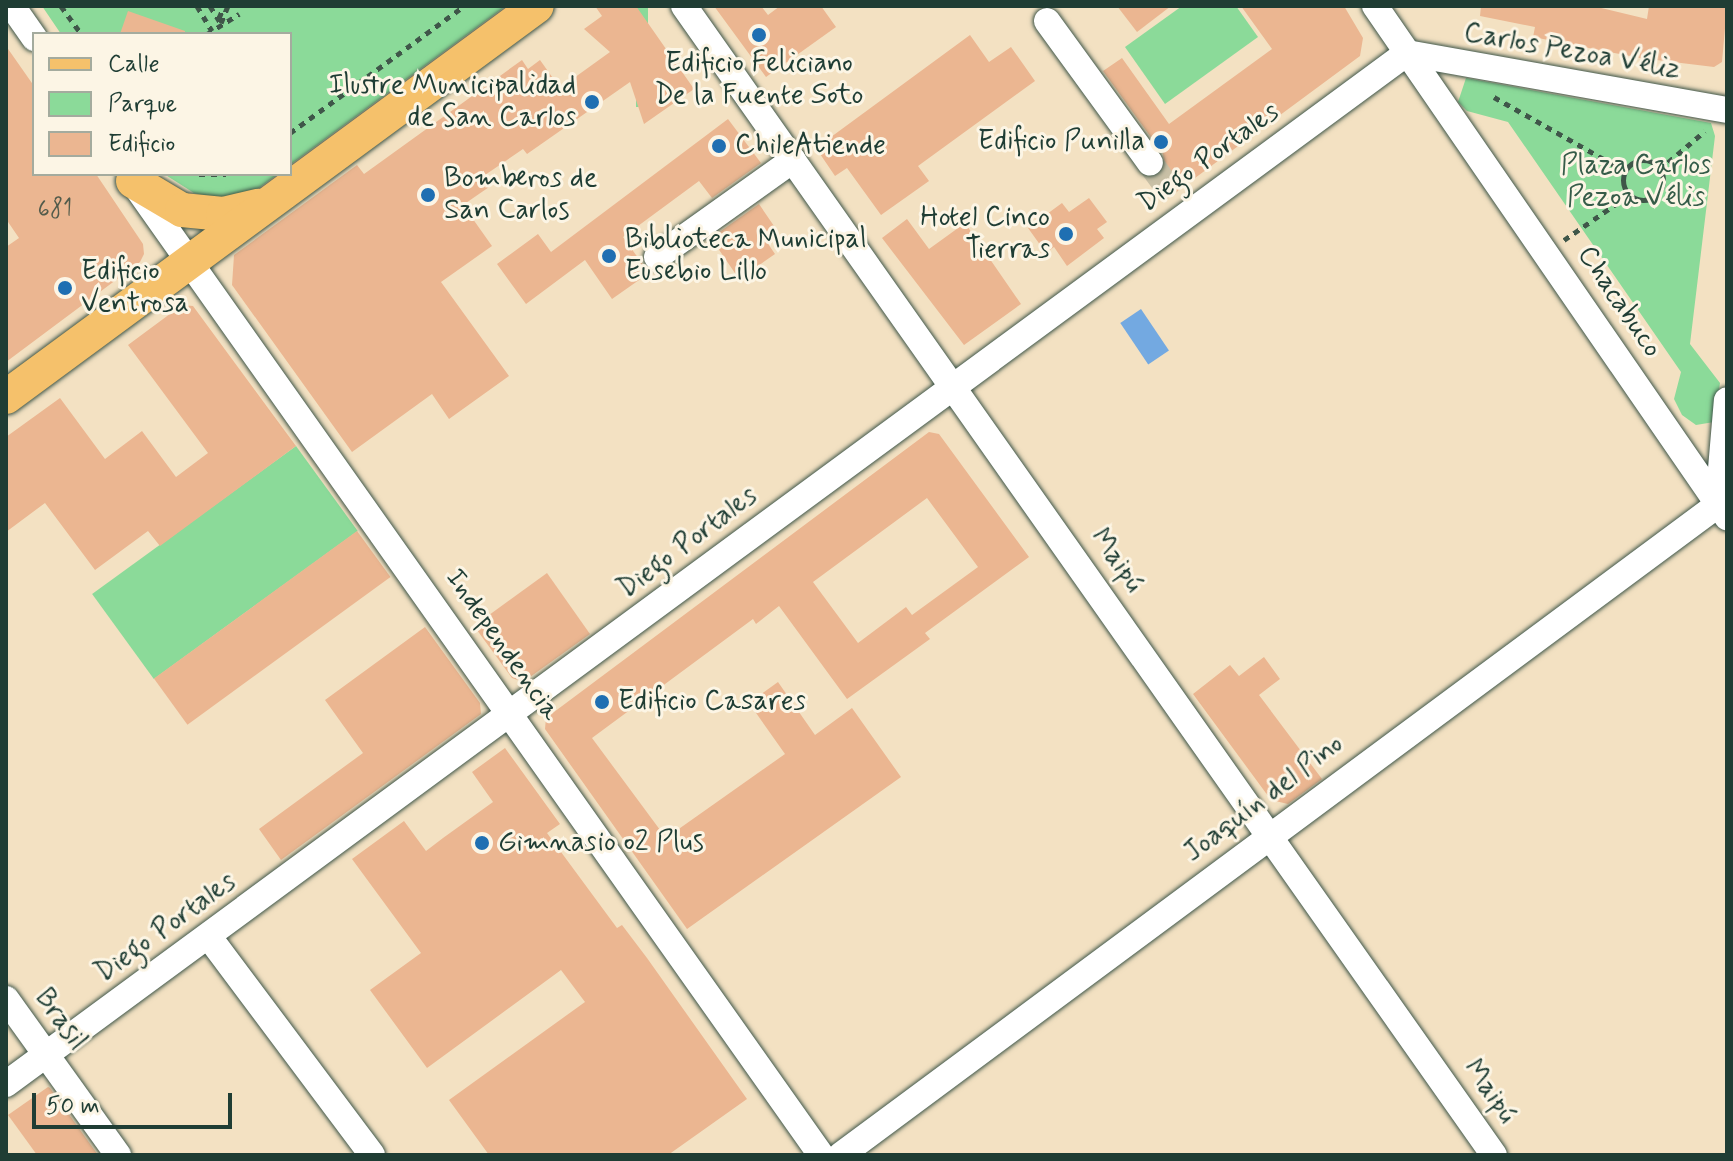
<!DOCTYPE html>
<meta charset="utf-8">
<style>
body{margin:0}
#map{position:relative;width:1733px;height:1161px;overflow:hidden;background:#f3e1c2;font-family:Mynerve,sans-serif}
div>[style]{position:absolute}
.green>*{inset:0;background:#8bda99;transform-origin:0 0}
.water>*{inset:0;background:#73a9e1;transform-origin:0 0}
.building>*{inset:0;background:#ebb691;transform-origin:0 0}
.minor-tunnel>*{height:26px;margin-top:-13px;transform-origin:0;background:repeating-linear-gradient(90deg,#c9c0a6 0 26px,transparent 0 39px)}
.path>*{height:5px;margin-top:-2.5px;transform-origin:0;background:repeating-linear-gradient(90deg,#3f5649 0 6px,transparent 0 12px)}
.path>.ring{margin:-2.5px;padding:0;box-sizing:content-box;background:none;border:5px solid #3f5649;border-radius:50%}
.roads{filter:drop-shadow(0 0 2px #3f5649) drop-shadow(0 0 2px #3f5649)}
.minor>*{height:26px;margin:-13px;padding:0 13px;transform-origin:13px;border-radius:13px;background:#fff}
.major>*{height:34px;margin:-17px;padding:0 17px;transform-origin:17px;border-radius:17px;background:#f5c16b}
.dots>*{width:22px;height:22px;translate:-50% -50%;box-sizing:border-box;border:4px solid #fcf5e5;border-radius:50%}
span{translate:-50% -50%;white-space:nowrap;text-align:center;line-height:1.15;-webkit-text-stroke:6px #fcf5e5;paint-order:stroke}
.number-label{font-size:24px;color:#525b4b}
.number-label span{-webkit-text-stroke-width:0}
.street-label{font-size:28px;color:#1f3d34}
.poi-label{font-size:28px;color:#1f3d34}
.right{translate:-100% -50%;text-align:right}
.left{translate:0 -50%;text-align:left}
.park-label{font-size:28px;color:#355c48}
.frame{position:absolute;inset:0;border:8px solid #1f3d34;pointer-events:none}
.legend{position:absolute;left:32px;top:32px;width:260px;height:144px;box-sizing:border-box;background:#fcf5e5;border:2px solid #a4ab9e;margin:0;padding:10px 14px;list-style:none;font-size:24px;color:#1f3d34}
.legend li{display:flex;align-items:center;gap:16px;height:40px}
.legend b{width:40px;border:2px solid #a4ab9e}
.scale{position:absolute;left:32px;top:1093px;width:200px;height:36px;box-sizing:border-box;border:4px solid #1f3d34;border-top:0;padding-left:10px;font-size:24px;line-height:28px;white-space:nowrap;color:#1f3d34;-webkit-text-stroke:6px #fcf5e5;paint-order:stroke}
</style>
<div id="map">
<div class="green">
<i style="clip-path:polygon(42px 6px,506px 6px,290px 165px,290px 34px,61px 34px)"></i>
<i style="left:636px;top:6px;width:12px;height:101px"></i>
<i style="clip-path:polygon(1182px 6px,1236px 6px,1258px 37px,1165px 104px,1125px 47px)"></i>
<i style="clip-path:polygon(1466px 78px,1711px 123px,1715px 136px,1690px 344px,1720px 383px,1714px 422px,1696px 425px,1682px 415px,1674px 399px,1681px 372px,1508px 122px,1467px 111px,1458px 102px)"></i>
<i style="clip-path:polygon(164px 174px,278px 174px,248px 196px,222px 201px,194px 193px)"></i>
<i style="left:296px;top:446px;width:105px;height:252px;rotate:54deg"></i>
</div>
<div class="water">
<i style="left:1141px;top:309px;width:50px;height:25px;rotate:56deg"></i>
</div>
<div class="building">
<i style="clip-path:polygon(595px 6px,636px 6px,694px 89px,644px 124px,630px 82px,527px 154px,523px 149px,485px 175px,492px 185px,463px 205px,492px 246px,441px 282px,509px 376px,449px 419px,432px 394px,352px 452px,232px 285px,234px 255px,357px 165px,364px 174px,522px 60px,528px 69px,540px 60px,560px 88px,610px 52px,584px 29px,602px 16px)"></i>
<i style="clip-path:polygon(714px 6px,761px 6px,768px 15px,780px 6px,821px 6px,836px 27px,766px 77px)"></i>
<i style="clip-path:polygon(1117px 6px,1171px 6px,1137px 32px)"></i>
<i style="clip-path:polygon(1241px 6px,1344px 6px,1363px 38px,1360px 56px,1168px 198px,1154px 178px,1165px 169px,1163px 154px,1103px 71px,1122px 58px,1169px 124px,1272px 49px)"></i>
<i style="clip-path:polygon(1481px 6px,1593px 6px,1647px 19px,1649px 6px,1727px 6px,1722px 62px,1714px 67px,1640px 58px,1533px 37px,1535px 27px,1480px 16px)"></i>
<i style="clip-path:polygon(128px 11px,185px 31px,185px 34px,120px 34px)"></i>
<i style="clip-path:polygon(970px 35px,989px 62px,1011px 47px,1035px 81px,918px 166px,929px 181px,881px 215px,847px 168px,835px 176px,816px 148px)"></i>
<i style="clip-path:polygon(6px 46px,34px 86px,34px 174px,96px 174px,143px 244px,144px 254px,140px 262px,6px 362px,6px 247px,19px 238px,6px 219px)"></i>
<i style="clip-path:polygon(728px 119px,761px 163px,712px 198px,699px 181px,623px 237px,649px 273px,612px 299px,585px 260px,526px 304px,497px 264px,538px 234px,551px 252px)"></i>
<i style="clip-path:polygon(1089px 198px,1107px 222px,1097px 229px,1104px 238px,1067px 266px,1054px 247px,1046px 253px,1028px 228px,1062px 203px,1069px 212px)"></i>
<i style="clip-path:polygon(759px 204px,774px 226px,762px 235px,775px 254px,739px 279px,711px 238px)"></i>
<i style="clip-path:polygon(907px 219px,929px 249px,965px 223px,1021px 304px,964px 345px,882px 238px)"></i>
<i style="clip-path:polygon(182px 305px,193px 306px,296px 446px,160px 546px,148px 531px,95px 570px,45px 503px,6px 532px,6px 437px,60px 398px,105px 459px,142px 431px,176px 477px,208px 453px,128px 345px)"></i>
<i style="clip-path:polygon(evenodd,929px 432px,939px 434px,1029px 557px,925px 633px,930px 639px,847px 699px,779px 606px,756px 624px,753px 619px,592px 738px,666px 838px,785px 754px,749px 703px,778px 682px,815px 735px,852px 708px,901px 777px,687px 929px,545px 729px,546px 718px,929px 432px,927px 498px,978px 567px,912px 615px,906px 607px,858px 643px,813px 582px,927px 498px)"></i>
<i style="left:357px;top:531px;width:57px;height:251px;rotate:54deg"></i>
<i style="clip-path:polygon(547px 573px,590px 634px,523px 682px,512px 678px,474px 626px)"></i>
<i style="clip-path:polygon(425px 627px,480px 703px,481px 714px,281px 860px,259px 829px,363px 753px,325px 700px)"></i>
<i style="clip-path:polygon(1264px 657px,1280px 679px,1259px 695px,1322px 779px,1288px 804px,1271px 800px,1193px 694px,1230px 665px,1239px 676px)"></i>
<i style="clip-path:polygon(505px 748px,560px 824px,547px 833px,617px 928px,622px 925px,647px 958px,747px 1099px,668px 1155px,489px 1155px,449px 1100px,585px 1002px,561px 970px,427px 1068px,370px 990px,421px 953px,352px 859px,404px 821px,426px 851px,443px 838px,493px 802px,472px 772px)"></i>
<i style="clip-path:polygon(48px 1087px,50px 1088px,98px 1155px,37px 1155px,8px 1115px)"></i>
</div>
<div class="minor-tunnel">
<i style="left:1150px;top:163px;width:39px;rotate:54deg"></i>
</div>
<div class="path">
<i style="left:61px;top:6px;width:34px;rotate:54deg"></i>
<i style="left:197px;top:6px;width:29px;rotate:59deg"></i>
<i style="left:210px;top:6px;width:22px;rotate:58deg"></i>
<i style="left:219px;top:18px;width:13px;rotate:-67deg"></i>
<i style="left:221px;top:23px;width:18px;rotate:-68deg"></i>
<i style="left:207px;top:34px;width:38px;rotate:-32deg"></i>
<i style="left:1494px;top:97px;width:150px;rotate:29.5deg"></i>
<i style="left:290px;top:133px;width:215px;rotate:-36.1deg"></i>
<i class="ring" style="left:1623px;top:160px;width:35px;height:35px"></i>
<i style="left:1659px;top:170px;width:60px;rotate:-40.3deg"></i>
<i style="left:199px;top:174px;width:27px"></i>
<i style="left:1564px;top:240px;width:79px;rotate:-34.7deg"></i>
</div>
<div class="roads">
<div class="minor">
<i style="left:12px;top:6px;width:39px;rotate:55deg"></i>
<i style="left:684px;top:6px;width:1406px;rotate:54.82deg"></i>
<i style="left:1375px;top:6px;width:621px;rotate:55.44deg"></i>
<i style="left:1047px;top:21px;width:175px;rotate:54deg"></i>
<i style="left:135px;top:185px;width:1188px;rotate:54.73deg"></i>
<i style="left:657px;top:257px;width:167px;rotate:-35.5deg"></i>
<i style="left:1718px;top:504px;width:104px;rotate:-85.1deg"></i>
<i style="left:209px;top:937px;width:272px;rotate:53.2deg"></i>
<i style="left:6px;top:999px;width:192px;rotate:54.3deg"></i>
<i style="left:6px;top:1084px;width:1739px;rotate:-36.35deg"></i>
<i style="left:1407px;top:53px;width:325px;rotate:10.1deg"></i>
<i style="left:841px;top:1155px;width:1103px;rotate:-36.56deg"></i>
</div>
<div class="major">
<i style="left:133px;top:181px;width:57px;rotate:30.6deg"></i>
<i style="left:182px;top:210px;width:41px;rotate:5.6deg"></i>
<i style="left:223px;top:214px;width:37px;rotate:-13deg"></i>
<i style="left:6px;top:397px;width:659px;rotate:-36.37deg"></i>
</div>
</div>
<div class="dots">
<i style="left:759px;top:35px;background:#1f6fb2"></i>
<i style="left:592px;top:102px;background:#1f6fb2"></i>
<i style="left:1161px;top:142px;background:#1f6fb2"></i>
<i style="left:719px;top:146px;background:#1f6fb2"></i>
<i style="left:428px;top:195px;background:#1f6fb2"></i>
<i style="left:1066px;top:234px;background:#1f6fb2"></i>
<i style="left:609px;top:256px;background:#1f6fb2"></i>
<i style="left:65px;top:288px;background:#1f6fb2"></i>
<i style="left:602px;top:702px;background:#1f6fb2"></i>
<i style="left:482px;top:843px;background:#1f6fb2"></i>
</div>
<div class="number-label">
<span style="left:55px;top:210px">681</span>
</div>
<div class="street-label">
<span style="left:1572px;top:52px;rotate:10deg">Carlos Pezoa Véliz</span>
<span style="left:1209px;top:158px;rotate:-36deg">Diego Portales</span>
<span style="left:1619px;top:302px;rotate:56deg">Chacabuco</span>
<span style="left:688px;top:543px;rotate:-37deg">Diego Portales</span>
<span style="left:1116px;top:561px;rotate:55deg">Maipú</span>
<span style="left:502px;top:645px;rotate:55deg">Independencia</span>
<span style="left:1264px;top:799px;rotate:-37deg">Joaquín del Pino</span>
<span style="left:166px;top:928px;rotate:-36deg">Diego Portales</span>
<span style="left:60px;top:1020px;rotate:55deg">Brasil</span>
<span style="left:1489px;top:1092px;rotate:55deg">Maipú</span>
</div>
<div class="poi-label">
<span style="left:759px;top:80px">Edificio Feliciano<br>De la Fuente Soto</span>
<span class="right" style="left:576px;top:102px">Ilustre Municipalidad<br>de San Carlos</span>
<span class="right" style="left:1145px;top:142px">Edificio Punilla</span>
<span class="left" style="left:735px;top:146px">ChileAtiende</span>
<span class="left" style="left:444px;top:195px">Bomberos de<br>San Carlos</span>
<span class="right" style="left:1050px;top:234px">Hotel Cinco<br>Tierras</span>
<span class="left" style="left:625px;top:256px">Biblioteca Municipal<br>Eusebio Lillo</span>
<span class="left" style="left:81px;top:288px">Edificio<br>Ventrosa</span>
<span class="left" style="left:618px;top:702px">Edificio Casares</span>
<span class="left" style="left:498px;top:843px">Gimnasio o2 Plus</span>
</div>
<div class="park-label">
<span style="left:1636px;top:182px">Plaza Carlos<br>Pezoa Vélis</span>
</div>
<div class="frame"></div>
<ul class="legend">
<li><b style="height:10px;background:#f5c16b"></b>Calle</li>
<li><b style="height:22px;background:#8bda99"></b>Parque</li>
<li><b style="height:22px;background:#ebb691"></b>Edificio</li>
</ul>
<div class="scale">50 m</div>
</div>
